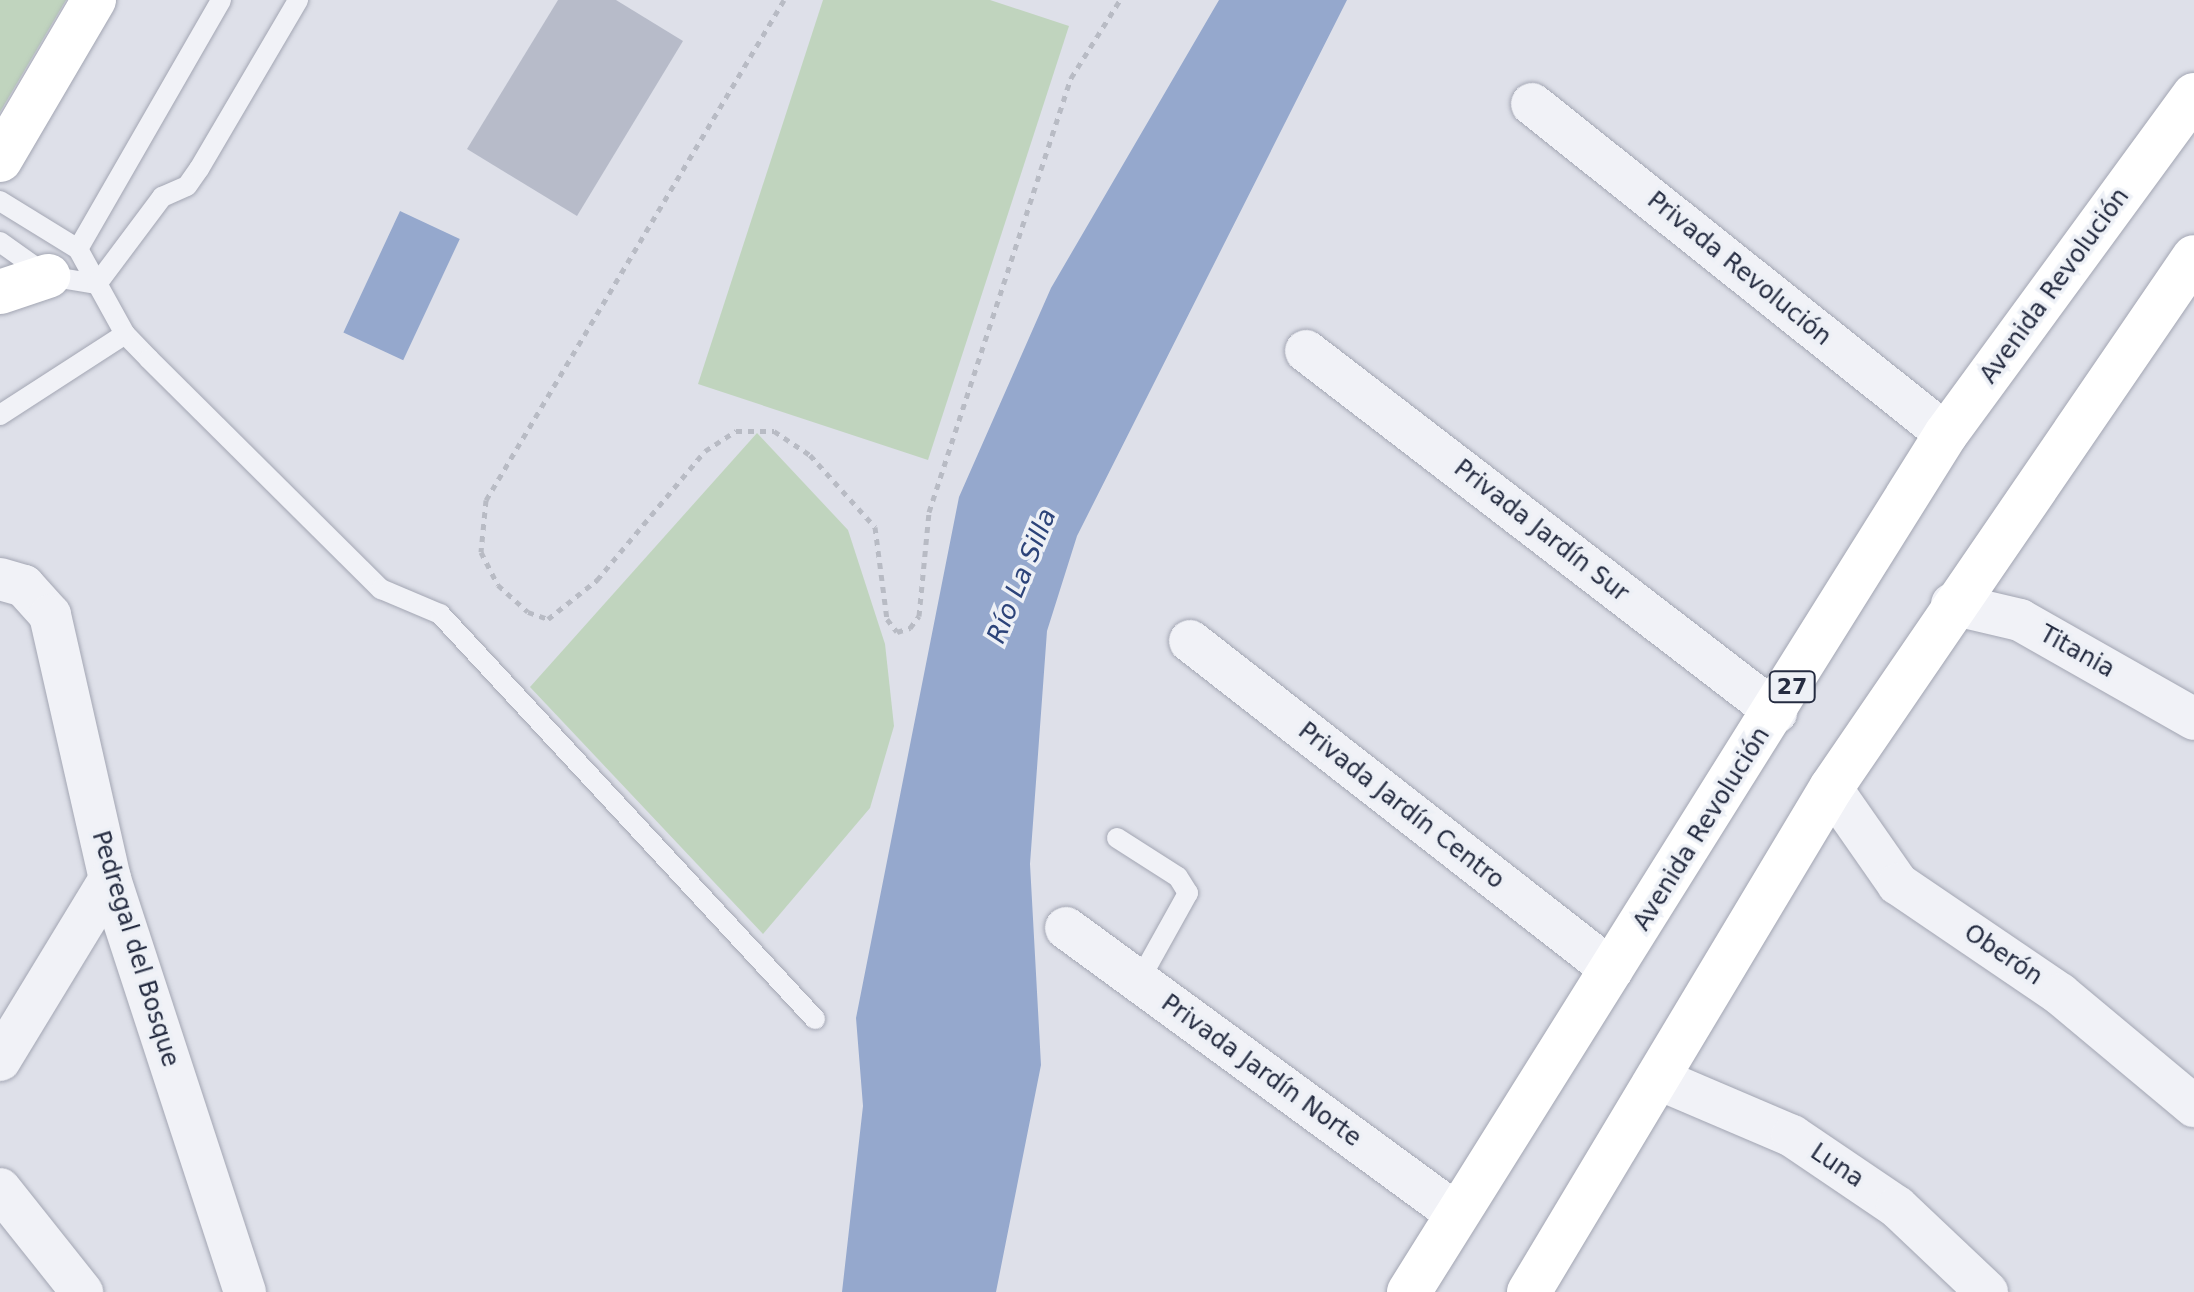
<!DOCTYPE html>
<meta charset="utf-8">
<style>
body{margin:0}
#map{position:relative;width:2194px;height:1292px;overflow:hidden;background:#dee0e9;font-family:"DejaVu Sans",sans-serif}
div>[style]{position:absolute}
.green>*{inset:0;background:#c0d4be}
.water>*{inset:0;background:#95a8cd;transform-origin:0 0}
.building>*{inset:0;background:#b7bbc9}
.path>*{height:5px;margin-top:-2.5px;transform-origin:0;background:repeating-linear-gradient(90deg,#b8bbc4 0 6px,transparent 0 12px)}
.roads{filter:drop-shadow(0 0 2px #a3a6b3) drop-shadow(0 0 2px #a3a6b3)}
.lane>*{height:20px;margin:-10px;padding:0 10px;transform-origin:10px;border-radius:10px;background:#f1f2f7}
.street>*{height:42px;margin:-21px;padding:0 21px;transform-origin:21px;border-radius:21px;background:#f1f2f7}
.secondary>*{height:44px;margin:-22px;padding:0 22px;transform-origin:22px;border-radius:22px;background:#fff}
.primary>*{height:44px;margin:-22px;padding:0 22px;transform-origin:22px;border-radius:22px;background:#fff}
span{translate:-50% -50%;white-space:nowrap;text-align:center;line-height:1.15;-webkit-text-stroke:7px #edf0f6;paint-order:stroke}
.shield-label span{padding:2px 6px;background:#edf0f6;border:2px solid;border-radius:6px;-webkit-text-stroke-width:0}
.shield-label{font-size:22px;color:#252c41;font-weight:700}
.street-label{font-size:24px;color:#252c41}
.water-label{font-size:26px;color:#2c4379;font-style:italic}
</style>
<div id="map">
<div class="green">
<i style="clip-path:polygon(0 0,66px 0,0 112px)"></i>
<i style="clip-path:polygon(823px 0,990px 0,1069px 26px,928px 460px,698px 384px)"></i>
<i style="clip-path:polygon(757px 433px,848px 530px,885px 644px,894px 726px,870px 808px,763px 934px,530px 687px)"></i>
</div>
<div class="water">
<i style="clip-path:polygon(1219px 0,1347px 0,1077px 536px,1047px 631px,1030px 864px,1041px 1065px,996px 1292px,842px 1292px,863px 1106px,856px 1018px,959px 497px,1051px 288px)"></i>
<i style="left:400px;top:211px;width:66px;height:134px;rotate:25deg"></i>
</div>
<div class="building">
<i style="clip-path:polygon(558px 0,616px 0,683px 41px,577px 216px,467px 149px)"></i>
</div>
<div class="path">
<i style="left:784px;top:0;width:582px;rotate:120.79deg"></i>
<i style="left:486px;top:500px;width:52px;rotate:95.5deg"></i>
<i style="left:481px;top:552px;width:37px;rotate:63deg"></i>
<i style="left:498px;top:585px;width:40px;rotate:42deg"></i>
<i style="left:528px;top:612px;width:21px;rotate:19deg"></i>
<i style="left:548px;top:619px;width:63px;rotate:-38.5deg"></i>
<i style="left:597px;top:580px;width:168px;rotate:-50.1deg"></i>
<i style="left:705px;top:451px;width:37px;rotate:-33deg"></i>
<i style="left:736px;top:431px;width:38px"></i>
<i style="left:774px;top:431px;width:43px;rotate:33.7deg"></i>
<i style="left:810px;top:455px;width:97px;rotate:47.9deg"></i>
<i style="left:875px;top:527px;width:93px;rotate:82.6deg"></i>
<i style="left:887px;top:619px;width:16px;rotate:52deg"></i>
<i style="left:897px;top:632px;width:14px;rotate:-17deg"></i>
<i style="left:910px;top:628px;width:15px;rotate:-53deg"></i>
<i style="left:919px;top:616px;width:104px;rotate:-84.5deg"></i>
<i style="left:929px;top:512px;width:457px;rotate:-71.9deg"></i>
<i style="left:1071px;top:78px;width:92px;rotate:-57.9deg"></i>
</div>
<div class="roads">
<div class="lane">
<i style="left:0;top:201px;width:92px;rotate:31.6deg"></i>
<i style="left:78px;top:249px;width:97px;rotate:61.1deg"></i>
<i style="left:125px;top:334px;width:35px;rotate:46deg"></i>
<i style="left:149px;top:359px;width:327px;rotate:44.8deg"></i>
<i style="left:381px;top:589px;width:64px;rotate:23deg"></i>
<i style="left:440px;top:614px;width:552px;rotate:47.2deg"></i>
<i style="left:0;top:242px;width:59px;rotate:35.3deg"></i>
<i style="left:48px;top:276px;width:50px;rotate:9.3deg"></i>
<i style="left:78px;top:249px;width:287px;rotate:-60.1deg"></i>
<i style="left:97px;top:284px;width:109px;rotate:-53.2deg"></i>
<i style="left:162px;top:197px;width:27px;rotate:-24deg"></i>
<i style="left:187px;top:186px;width:21px;rotate:-55deg"></i>
<i style="left:199px;top:169px;width:196px;rotate:-59.6deg"></i>
<i style="left:0;top:415px;width:149px;rotate:-32.9deg"></i>
<i style="left:1117px;top:838px;width:72px;rotate:32.6deg"></i>
<i style="left:1178px;top:877px;width:19px;rotate:58deg"></i>
<i style="left:1188px;top:893px;width:101px;rotate:119.1deg"></i>
</div>
<div class="street">
<i style="left:1532px;top:104px;width:529px;rotate:38.56deg"></i>
<i style="left:1306px;top:351px;width:593px;rotate:37.53deg"></i>
<i style="left:0;top:579px;width:25px;rotate:16deg"></i>
<i style="left:24px;top:586px;width:39px;rotate:48deg"></i>
<i style="left:50px;top:615px;width:271px;rotate:77.2deg"></i>
<i style="left:110px;top:879px;width:435px;rotate:71.9deg"></i>
<i style="left:1952px;top:604px;width:70px;rotate:13.2deg"></i>
<i style="left:2020px;top:620px;width:200px;rotate:29.6deg"></i>
<i style="left:1190px;top:641px;width:535px;rotate:37.94deg"></i>
<i style="left:1831px;top:788px;width:117px;rotate:55.1deg"></i>
<i style="left:1898px;top:884px;width:196px;rotate:34.2deg"></i>
<i style="left:2060px;top:994px;width:175px;rotate:39.9deg"></i>
<i style="left:1066px;top:928px;width:484px;rotate:36.2deg"></i>
<i style="left:0;top:1060px;width:212px;rotate:-58.7deg"></i>
<i style="left:1661px;top:1080px;width:142px;rotate:23.1deg"></i>
<i style="left:1792px;top:1136px;width:127px;rotate:34.1deg"></i>
<i style="left:1897px;top:1207px;width:124px;rotate:43.4deg"></i>
<i style="left:0;top:1189px;width:132px;rotate:51.5deg"></i>
</div>
<div class="secondary">
<i style="left:0;top:160px;width:186px;rotate:-59.6deg"></i>
<i style="left:0;top:292px;width:51px;rotate:-18.4deg"></i>
</div>
<div class="primary">
<i style="left:1409px;top:1292px;width:1012px;rotate:-57.96deg"></i>
<i style="left:1946px;top:434px;width:420px;rotate:-53.8deg"></i>
<i style="left:1529px;top:1292px;width:588px;rotate:-59.07deg"></i>
<i style="left:1831px;top:788px;width:643px;rotate:-55.64deg"></i>
</div>
</div>
<div class="shield-label">
<span style="left:1792px;top:687px">27</span>
</div>
<div class="street-label">
<span style="left:1739px;top:269px;rotate:39deg">Privada Revolución</span>
<span style="left:2055px;top:286px;rotate:-54deg">Avenida Revolución</span>
<span style="left:1541px;top:531px;rotate:38deg">Privada Jardín Sur</span>
<span style="left:2077px;top:652px;rotate:29deg">Titania</span>
<span style="left:1401px;top:806px;rotate:38deg">Privada Jardín Centro</span>
<span style="left:1702px;top:829px;rotate:-58deg">Avenida Revolución</span>
<span style="left:135px;top:949px;rotate:73deg">Pedregal del Bosque</span>
<span style="left:2003px;top:955px;rotate:34deg">Oberón</span>
<span style="left:1261px;top:1071px;rotate:36deg">Privada Jardín Norte</span>
<span style="left:1837px;top:1166px;rotate:34deg">Luna</span>
</div>
<div class="water-label">
<span style="left:1022px;top:576px;rotate:-68deg">Río La Silla</span>
</div>
</div>
